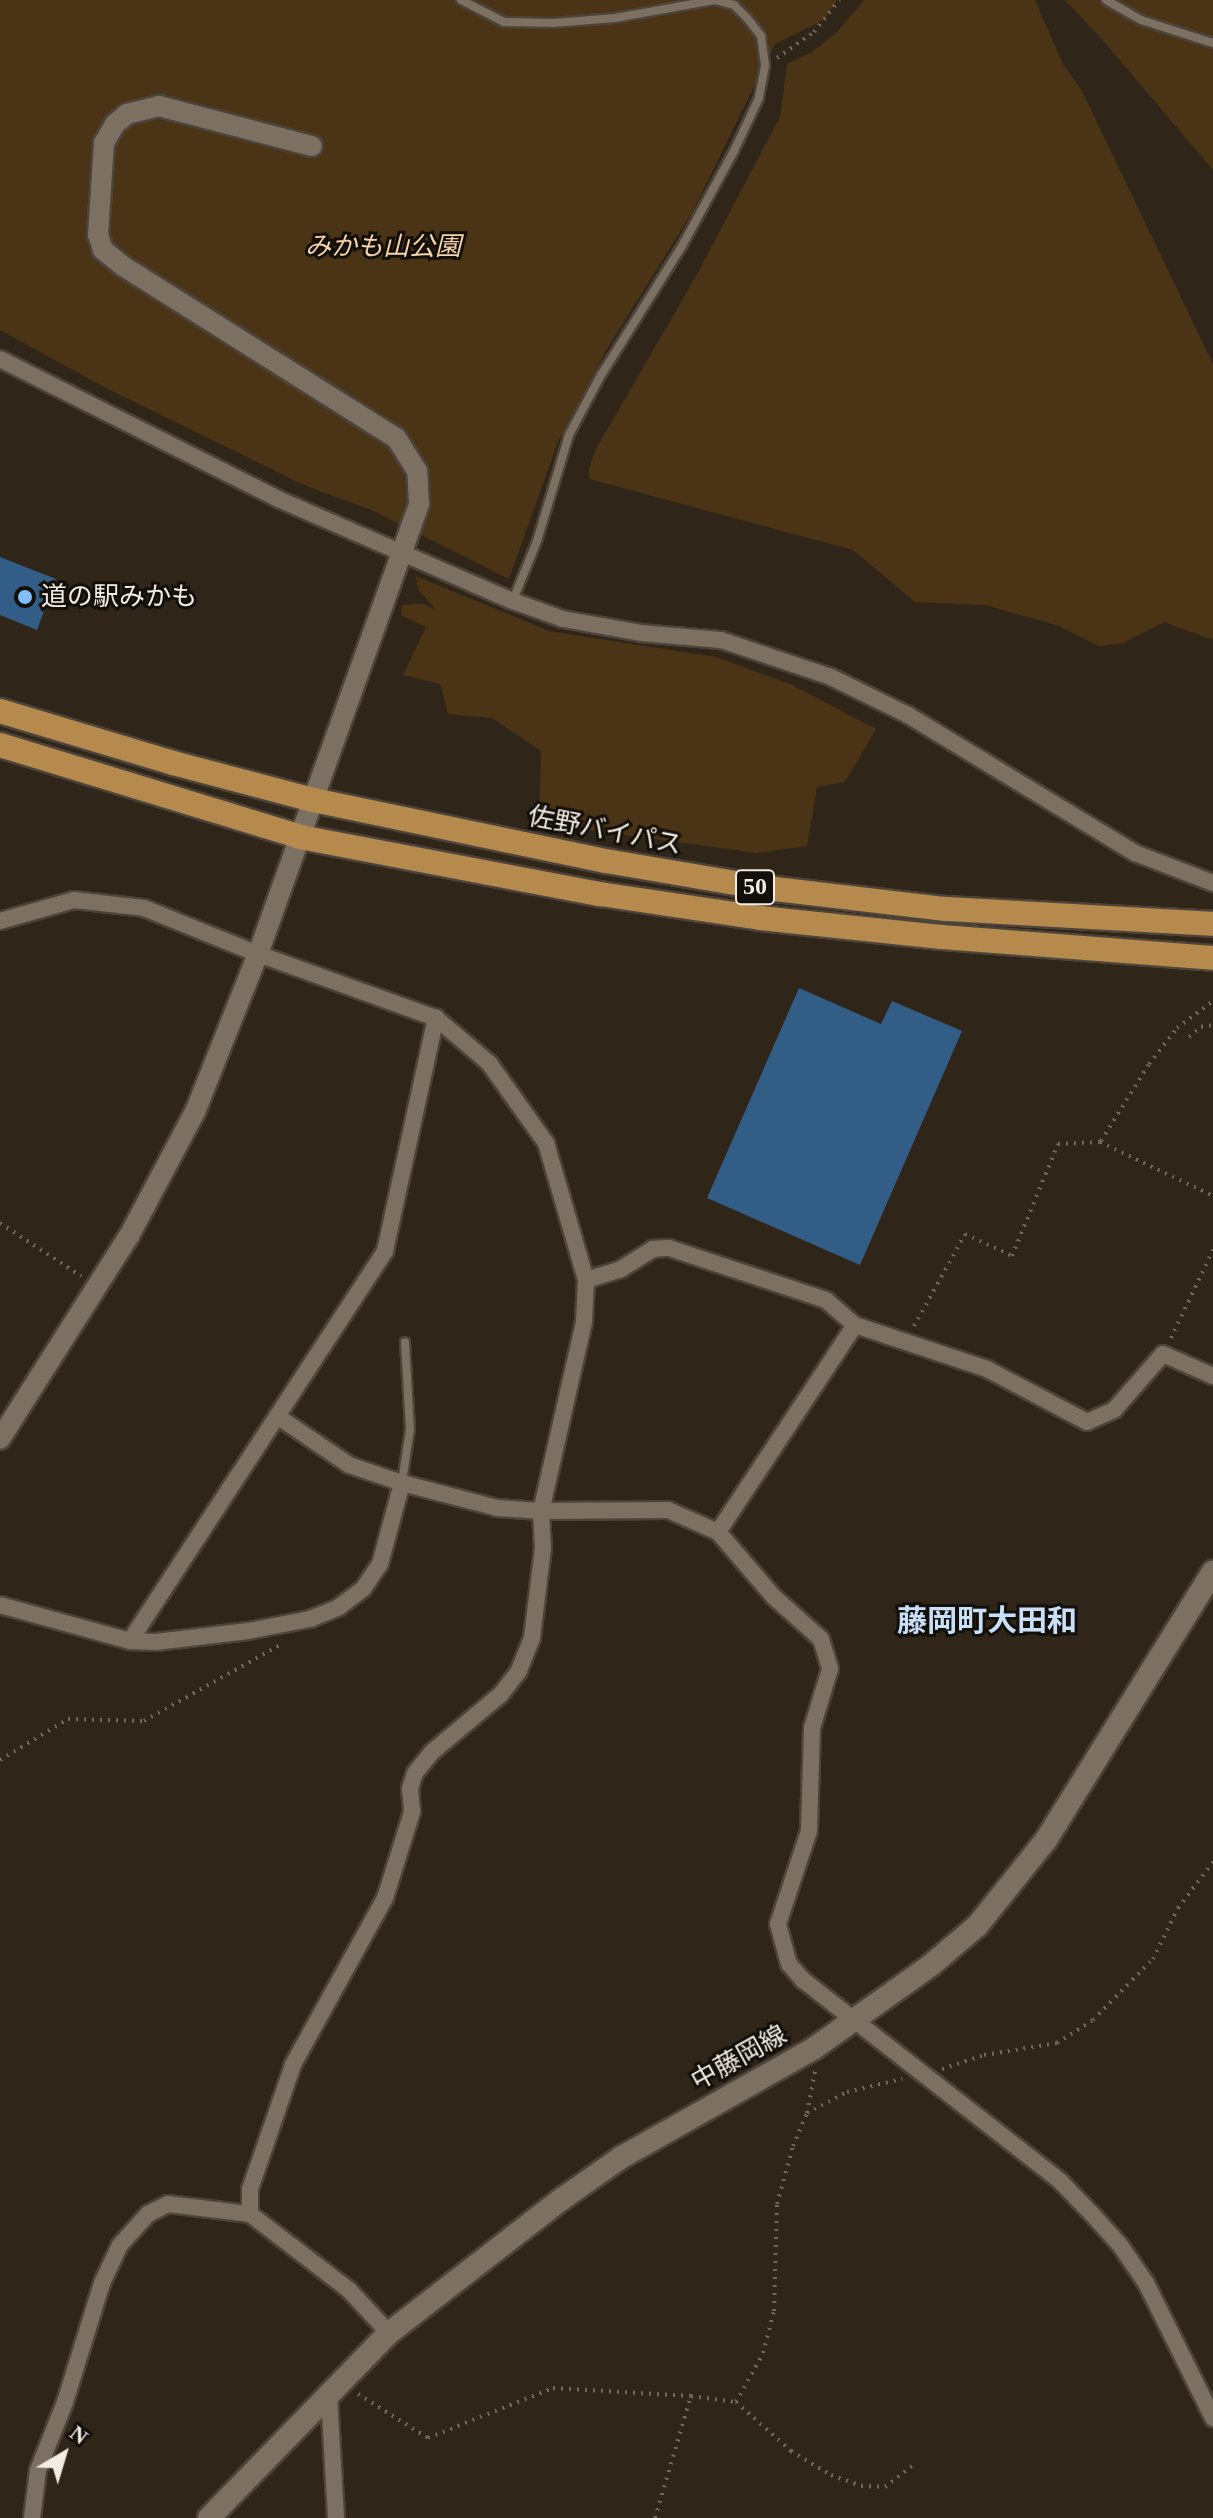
<!DOCTYPE html>
<html>
<head>
<meta charset="utf-8">
<style>
	body { margin:0 }
	#map { position:relative; width:1213px; height:2518px; overflow:hidden; background:#2f2519; font-family:"Times New Roman","Noto Sans JP",serif }
	div>[style] { position:absolute }
	.green>* { inset:0; background:#4b3416 }
	.building>* { inset:0; background:#325d87 }
	.path>* { height:4px; margin-top:-2px; transform-origin:0; background:repeating-linear-gradient(90deg,#71685d 0 2px,transparent 0 8px) }
	.roads { filter:drop-shadow(2px 0 #4c433a) drop-shadow(-2px 0 #4c433a) drop-shadow(0 2px #4c433a) drop-shadow(0 -2px #4c433a) }
	.service>* { height:8px; margin:-4px; padding:0 4px; transform-origin:4px; border-radius:4px; background:#7c7062 }
	.minor>* { height:16px; margin:-8px; padding:0 8px; transform-origin:8px; border-radius:8px; background:#7c7062 }
	.tertiary>* { height:20px; margin:-10px; padding:0 10px; transform-origin:10px; border-radius:10px; background:#7c7062 }
	.secondary>* { height:22px; margin:-11px; padding:0 11px; transform-origin:11px; border-radius:11px; background:#7c7062 }
	.trunk>* { height:24px; margin:-12px; padding:0 12px; transform-origin:12px; border-radius:12px; background:#b6894c }
	.dots>* { width:22px; height:22px; translate:-50% -50%; box-sizing:border-box; border:4px solid #130f0a; border-radius:50% }
	span { translate:-50% -50%; white-space:nowrap; text-align:center; line-height:1.15; -webkit-text-stroke:6px #130f0a; paint-order:stroke }
	.shield-label span { padding:2px 6px; background:#130f0a; border:2px solid; border-radius:6px; -webkit-text-stroke-width:0 }
	.shield-label { font-size:24px; color:#f2ece4; font-weight:700 }
	.park-label { font-size:26px; color:#f7d3a9; font-style:italic }
	.poi-label { font-size:26px; color:#f2ece4 }
	.left { translate:0 -50%; text-align:left }
	.street-label { font-size:26px; color:#f2ece4 }
	.quarter-label { font-size:30px; color:#c9dff7; font-weight:700 }
	.north { position:absolute; left:24px; top:2414px; width:80px; height:80px; -webkit-text-stroke:6px #130f0a; paint-order:stroke; rotate:38deg; font-size:22px; font-weight:700; line-height:32px; text-align:center; color:#f2ece4 }
	.north::after { content:''; display:block; margin:auto; width:28px; height:36px; background:#f2ece4; clip-path:polygon(50% 0,100% 100%,50% 72%,0 100%) }
</style>
</head>
<body>
<div id="map">
	<div class="green">
		<div style="clip-path:polygon(0 0,837px 0,824px 20px,775px 44px,692px 213px,607px 349px,558px 442px,509px 579px,376px 512px,304px 485px,104px 387px,0 330px)"></div>
		<div style="clip-path:polygon(864px 0,1035px 0,1063px 64px,1082px 91px,1213px 364px,1213px 640px,1164px 622px,1123px 643px,1099px 646px,1059px 626px,985px 605px,915px 602px,853px 550px,589px 479px,589px 468px,596px 449px,696px 276px,780px 117px,787px 64px,812px 52px,836px 33px)"></div>
		<div style="clip-path:polygon(1065px 0,1213px 0,1213px 170px,1100px 37px)"></div>
		<div style="clip-path:polygon(416px 576px,549px 631px,716px 657px,792px 685px,876px 729px,845px 782px,817px 787px,807px 846px,756px 853px,539px 823px,541px 751px,492px 718px,448px 714px,440px 684px,403px 675px,426px 627px,401px 615px,402px 605px,423px 604px,436px 610px,418px 589px)"></div>
	</div>
	<div class="building">
		<div style="clip-path:polygon(0 557px,56px 579px,37px 630px,0 615px)"></div>
		<div style="clip-path:polygon(799px 988px,881px 1024px,892px 1001px,962px 1031px,860px 1265px,707px 1198px)"></div>
	</div>
	<div class="path">
		<div style="left:777px;top:58px;width:45px;rotate:-35.1deg"></div>
		<div style="left:814px;top:32px;width:41px;rotate:-52deg"></div>
		<div style="left:1189px;top:1037px;width:16px;rotate:-40deg"></div>
		<div style="left:1201px;top:1027px;width:12px;rotate:-9deg"></div>
		<div style="left:1101px;top:1141px;width:91px;rotate:-58.1deg"></div>
		<div style="left:1149px;top:1064px;width:46px;rotate:-52.1deg"></div>
		<div style="left:1177px;top:1028px;width:45px;rotate:-36.9deg"></div>
		<div style="left:0;top:1223px;width:97px;rotate:33.2deg"></div>
		<div style="left:914px;top:1326px;width:105px;rotate:-61deg"></div>
		<div style="left:965px;top:1234px;width:52px;rotate:25.1deg"></div>
		<div style="left:1012px;top:1256px;width:121px;rotate:-67.7deg"></div>
		<div style="left:1058px;top:1144px;width:42px;rotate:-2.7deg"></div>
		<div style="left:1100px;top:1142px;width:125px;rotate:25.5deg"></div>
		<div style="left:1171px;top:1338px;width:98px;rotate:-64.5deg"></div>
		<div style="left:0;top:1760px;width:79px;rotate:-31.1deg"></div>
		<div style="left:68px;top:1719px;width:76px;rotate:1.5deg"></div>
		<div style="left:144px;top:1721px;width:158px;rotate:-29.2deg"></div>
		<div style="left:942px;top:2069px;width:44px;rotate:-18.4deg"></div>
		<div style="left:984px;top:2055px;width:74px;rotate:-9.3deg"></div>
		<div style="left:1057px;top:2043px;width:43px;rotate:-32.6deg"></div>
		<div style="left:1093px;top:2020px;width:86px;rotate:-45.5deg"></div>
		<div style="left:1153px;top:1959px;width:57px;rotate:-63.9deg"></div>
		<div style="left:1178px;top:1908px;width:58px;rotate:-52.7deg"></div>
		<div style="left:807px;top:2113px;width:45px;rotate:-27.7deg"></div>
		<div style="left:847px;top:2092px;width:57px;rotate:-13.3deg"></div>
		<div style="left:358px;top:2394px;width:83px;rotate:32.2deg"></div>
		<div style="left:428px;top:2438px;width:135px;rotate:-21.8deg"></div>
		<div style="left:553px;top:2388px;width:138px;rotate:3.3deg"></div>
		<div style="left:691px;top:2396px;width:45px;rotate:7.6deg"></div>
		<div style="left:736px;top:2402px;width:56px;rotate:-61.1deg"></div>
		<div style="left:763px;top:2353px;width:43px;rotate:-75.3deg"></div>
		<div style="left:774px;top:2311px;width:107px;rotate:-88.4deg"></div>
		<div style="left:777px;top:2204px;width:60px;rotate:-74.6deg"></div>
		<div style="left:793px;top:2146px;width:36px;rotate:-67deg"></div>
		<div style="left:807px;top:2113px;width:43px;rotate:-79.2deg"></div>
		<div style="left:736px;top:2402px;width:74px;rotate:41.7deg"></div>
		<div style="left:791px;top:2451px;width:47px;rotate:31deg"></div>
		<div style="left:831px;top:2475px;width:32px;rotate:20deg"></div>
		<div style="left:861px;top:2486px;width:24px;rotate:2deg"></div>
		<div style="left:885px;top:2487px;width:37px;rotate:-38deg"></div>
		<div style="left:655px;top:2518px;width:127px;rotate:-73.6deg"></div>
	</div>
	<div class="roads">
		<div class="service">
			<div style="left:461px;top:0;width:48px;rotate:27.1deg"></div>
			<div style="left:504px;top:22px;width:49px;rotate:1.2deg"></div>
			<div style="left:553px;top:23px;width:62px;rotate:-4.6deg"></div>
			<div style="left:615px;top:18px;width:102px;rotate:-10.2deg"></div>
			<div style="left:715px;top:0;width:20px;rotate:15deg"></div>
			<div style="left:734px;top:5px;width:18px;rotate:45deg"></div>
			<div style="left:747px;top:18px;width:23px;rotate:52deg"></div>
			<div style="left:761px;top:36px;width:30px;rotate:82deg"></div>
			<div style="left:765px;top:66px;width:33px;rotate:101deg"></div>
			<div style="left:759px;top:98px;width:59px;rotate:115.3deg"></div>
			<div style="left:734px;top:151px;width:108px;rotate:118.7deg"></div>
			<div style="left:682px;top:246px;width:152px;rotate:122.1deg"></div>
			<div style="left:601px;top:375px;width:68px;rotate:118.1deg"></div>
			<div style="left:569px;top:435px;width:111px;rotate:106.8deg"></div>
			<div style="left:537px;top:541px;width:64px;rotate:112.1deg"></div>
			<div style="left:1106px;top:0;width:40px;rotate:29.7deg"></div>
			<div style="left:1141px;top:20px;width:76px;rotate:17.7deg"></div>
			<div style="left:402px;top:1482px;width:54px;rotate:-81.4deg"></div>
			<div style="left:410px;top:1429px;width:87px;rotate:-93.3deg"></div>
		</div>
		<div class="minor">
			<div style="left:0;top:359px;width:311px;rotate:26.7deg"></div>
			<div style="left:278px;top:499px;width:256px;rotate:23.5deg"></div>
			<div style="left:513px;top:601px;width:53px;rotate:19.8deg"></div>
			<div style="left:563px;top:619px;width:79px;rotate:10.2deg"></div>
			<div style="left:641px;top:633px;width:80px;rotate:5deg"></div>
			<div style="left:721px;top:640px;width:116px;rotate:18.6deg"></div>
			<div style="left:831px;top:677px;width:86px;rotate:26.3deg"></div>
			<div style="left:908px;top:715px;width:266px;rotate:31.3deg"></div>
			<div style="left:1135px;top:853px;width:84px;rotate:21deg"></div>
			<div style="left:0;top:921px;width:77px;rotate:-15.8deg"></div>
			<div style="left:74px;top:900px;width:70px;rotate:6.5deg"></div>
			<div style="left:144px;top:908px;width:123px;rotate:22deg"></div>
			<div style="left:258px;top:954px;width:189px;rotate:19.8deg"></div>
			<div style="left:436px;top:1018px;width:70px;rotate:40.3deg"></div>
			<div style="left:489px;top:1063px;width:98px;rotate:54.5deg"></div>
			<div style="left:546px;top:1143px;width:143px;rotate:73.7deg"></div>
			<div style="left:586px;top:1280px;width:42px;rotate:92.7deg"></div>
			<div style="left:584px;top:1322px;width:194px;rotate:102.8deg"></div>
			<div style="left:541px;top:1511px;width:37px;rotate:87deg"></div>
			<div style="left:543px;top:1548px;width:91px;rotate:97deg"></div>
			<div style="left:532px;top:1638px;width:35px;rotate:112deg"></div>
			<div style="left:519px;top:1671px;width:31px;rotate:128deg"></div>
			<div style="left:500px;top:1695px;width:89px;rotate:140deg"></div>
			<div style="left:432px;top:1752px;width:27px;rotate:129deg"></div>
			<div style="left:415px;top:1773px;width:16px;rotate:108deg"></div>
			<div style="left:410px;top:1788px;width:24px;rotate:85deg"></div>
			<div style="left:412px;top:1812px;width:90px;rotate:107.4deg"></div>
			<div style="left:385px;top:1898px;width:191px;rotate:118.9deg"></div>
			<div style="left:293px;top:2065px;width:131px;rotate:109.1deg"></div>
			<div style="left:250px;top:2189px;width:25px;rotate:90deg"></div>
			<div style="left:586px;top:1280px;width:37px;rotate:-17deg"></div>
			<div style="left:621px;top:1269px;width:38px;rotate:-32deg"></div>
			<div style="left:653px;top:1249px;width:16px;rotate:-4deg"></div>
			<div style="left:669px;top:1248px;width:165px;rotate:18.3deg"></div>
			<div style="left:826px;top:1300px;width:38px;rotate:41deg"></div>
			<div style="left:855px;top:1325px;width:139px;rotate:18.4deg"></div>
			<div style="left:987px;top:1369px;width:113px;rotate:27.9deg"></div>
			<div style="left:1087px;top:1422px;width:30px;rotate:-24deg"></div>
			<div style="left:1114px;top:1410px;width:74px;rotate:-48.8deg"></div>
			<div style="left:1163px;top:1354px;width:55px;rotate:23.7deg"></div>
			<div style="left:277px;top:1416px;width:87px;rotate:34.2deg"></div>
			<div style="left:349px;top:1465px;width:56px;rotate:18.8deg"></div>
			<div style="left:718px;top:1532px;width:248px;rotate:-56.5deg"></div>
			<div style="left:0;top:1605px;width:135px;rotate:15.5deg"></div>
			<div style="left:130px;top:1641px;width:26px;rotate:2deg"></div>
			<div style="left:156px;top:1642px;width:93px;rotate:-6.8deg"></div>
			<div style="left:248px;top:1631px;width:63px;rotate:-11deg"></div>
			<div style="left:310px;top:1619px;width:31px;rotate:-22deg"></div>
			<div style="left:339px;top:1607px;width:30px;rotate:-37deg"></div>
			<div style="left:363px;top:1589px;width:30px;rotate:-56deg"></div>
			<div style="left:380px;top:1564px;width:84px;rotate:-74.8deg"></div>
			<div style="left:402px;top:1483px;width:98px;rotate:14.7deg"></div>
			<div style="left:497px;top:1508px;width:44px;rotate:3.9deg"></div>
			<div style="left:541px;top:1511px;width:127px;rotate:-0.5deg"></div>
			<div style="left:668px;top:1510px;width:55px;rotate:23.7deg"></div>
			<div style="left:718px;top:1532px;width:86px;rotate:49.3deg"></div>
			<div style="left:774px;top:1597px;width:63px;rotate:41.8deg"></div>
			<div style="left:821px;top:1639px;width:31px;rotate:73deg"></div>
			<div style="left:830px;top:1669px;width:62px;rotate:107deg"></div>
			<div style="left:812px;top:1728px;width:103px;rotate:91.7deg"></div>
			<div style="left:809px;top:1831px;width:98px;rotate:108.4deg"></div>
			<div style="left:778px;top:1924px;width:41px;rotate:74.6deg"></div>
			<div style="left:789px;top:1964px;width:21px;rotate:49deg"></div>
			<div style="left:803px;top:1980px;width:325px;rotate:38deg"></div>
			<div style="left:1059px;top:2180px;width:46px;rotate:45.9deg"></div>
			<div style="left:1091px;top:2213px;width:43px;rotate:47.8deg"></div>
			<div style="left:1120px;top:2245px;width:46px;rotate:55.6deg"></div>
			<div style="left:1146px;top:2283px;width:151px;rotate:63.6deg"></div>
			<div style="left:130px;top:1641px;width:466px;rotate:-56.8deg"></div>
			<div style="left:385px;top:1251px;width:239px;rotate:-77.7deg"></div>
			<div style="left:329px;top:2396px;width:122px;rotate:86.7deg"></div>
			<div style="left:32px;top:2518px;width:48px;rotate:-82.9deg"></div>
			<div style="left:38px;top:2470px;width:73px;rotate:-68.3deg"></div>
			<div style="left:65px;top:2402px;width:125px;rotate:-72.7deg"></div>
			<div style="left:102px;top:2283px;width:42px;rotate:-64.7deg"></div>
			<div style="left:120px;top:2245px;width:42px;rotate:-47.9deg"></div>
			<div style="left:148px;top:2214px;width:22px;rotate:-27deg"></div>
			<div style="left:168px;top:2204px;width:83px;rotate:7deg"></div>
			<div style="left:250px;top:2214px;width:125px;rotate:37.5deg"></div>
			<div style="left:349px;top:2290px;width:59px;rotate:47.1deg"></div>
		</div>
		<div class="tertiary">
			<div style="left:0;top:1439px;width:241px;rotate:-57.6deg"></div>
			<div style="left:129px;top:1236px;width:140px;rotate:-62deg"></div>
			<div style="left:195px;top:1112px;width:170px;rotate:-68.3deg"></div>
			<div style="left:258px;top:954px;width:478px;rotate:-70.3deg"></div>
			<div style="left:419px;top:504px;width:33px;rotate:-93deg"></div>
			<div style="left:417px;top:471px;width:39px;rotate:-122deg"></div>
			<div style="left:396px;top:438px;width:323px;rotate:-147.8deg"></div>
			<div style="left:123px;top:266px;width:26px;rotate:-141deg"></div>
			<div style="left:103px;top:250px;width:16px;rotate:-108deg"></div>
			<div style="left:98px;top:235px;width:92px;rotate:-86.3deg"></div>
			<div style="left:104px;top:143px;width:22px;rotate:-60deg"></div>
			<div style="left:115px;top:124px;width:16px;rotate:-40deg"></div>
			<div style="left:127px;top:114px;width:33px;rotate:-14deg"></div>
			<div style="left:159px;top:106px;width:158px;rotate:14.7deg"></div>
		</div>
		<div class="secondary">
			<div style="left:209px;top:2518px;width:258px;rotate:-45.8deg"></div>
			<div style="left:389px;top:2333px;width:219px;rotate:-37.8deg"></div>
			<div style="left:562px;top:2199px;width:73px;rotate:-35deg"></div>
			<div style="left:622px;top:2157px;width:219px;rotate:-29.5deg"></div>
			<div style="left:813px;top:2049px;width:145px;rotate:-35.4deg"></div>
			<div style="left:931px;top:1965px;width:60px;rotate:-40.3deg"></div>
			<div style="left:977px;top:1926px;width:110px;rotate:-51.3deg"></div>
			<div style="left:1046px;top:1840px;width:316px;rotate:-58.1deg"></div>
		</div>
		<div class="trunk">
			<div style="left:0;top:711px;width:181px;rotate:16.7deg"></div>
			<div style="left:173px;top:763px;width:145px;rotate:14.8deg"></div>
			<div style="left:313px;top:800px;width:299px;rotate:11.8deg"></div>
			<div style="left:606px;top:861px;width:154px;rotate:9.7deg"></div>
			<div style="left:758px;top:887px;width:189px;rotate:6.7deg"></div>
			<div style="left:946px;top:909px;width:267px;rotate:3.2deg"></div>
			<div style="left:0;top:745px;width:314px;rotate:17deg"></div>
			<div style="left:300px;top:837px;width:305px;rotate:10.8deg"></div>
			<div style="left:600px;top:894px;width:162px;rotate:8.5deg"></div>
			<div style="left:760px;top:918px;width:182px;rotate:6deg"></div>
			<div style="left:941px;top:937px;width:273px;rotate:4.4deg"></div>
		</div>
	</div>
	<div class="dots">
		<div style="left:25px;top:597px;background:#80bdfa"></div>
	</div>
	<div class="shield-label">
		<span style="left:755px;top:887px">50</span>
	</div>
	<div class="park-label">
		<span style="left:383px;top:247px">みかも山公園</span>
	</div>
	<div class="poi-label">
		<span class="left" style="left:41px;top:597px">道の駅みかも</span>
	</div>
	<div class="street-label">
		<span style="left:605px;top:831px;rotate:11deg">佐野バイパス</span>
		<span style="left:739px;top:2058px;rotate:-29deg">中藤岡線</span>
	</div>
	<div class="quarter-label">
		<span style="left:987px;top:1621px">藤岡町大田和</span>
	</div>
	<div class="north">N</div>
</div>
</body>
</html>
